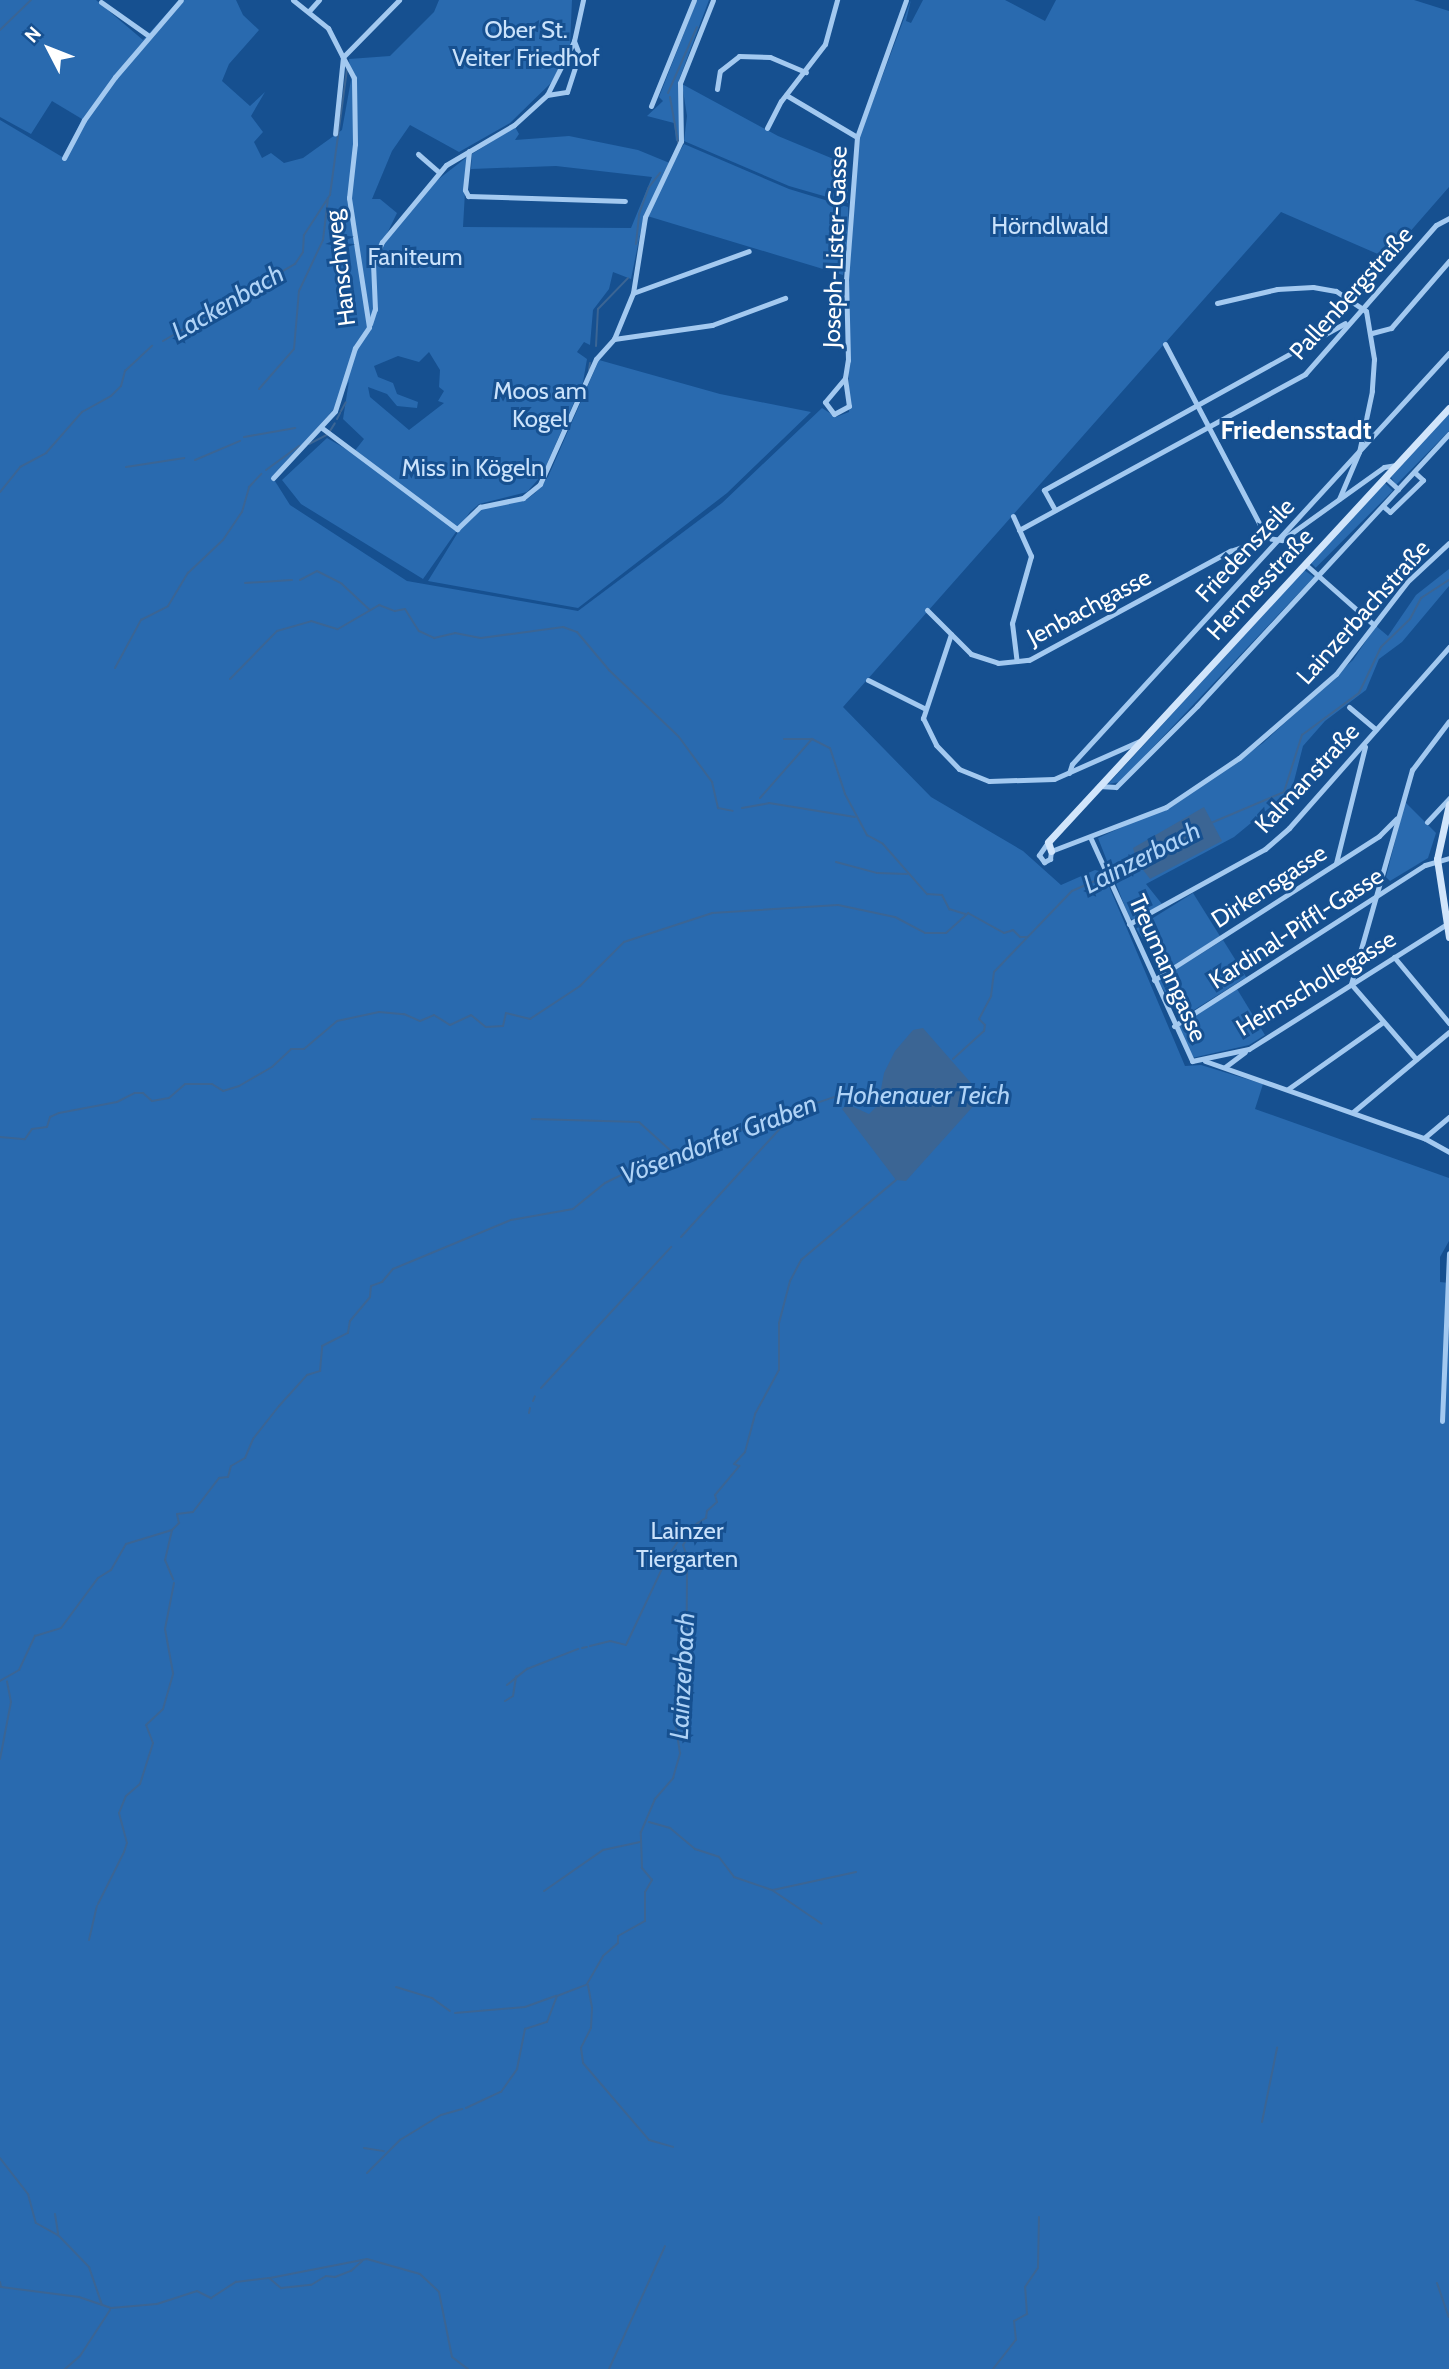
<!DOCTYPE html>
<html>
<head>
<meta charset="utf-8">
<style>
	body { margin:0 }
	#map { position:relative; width:1449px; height:2369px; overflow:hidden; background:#165090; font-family:Cabin,sans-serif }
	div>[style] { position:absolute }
	.green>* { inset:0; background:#296aaf; transform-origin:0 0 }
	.water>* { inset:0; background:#3b6594 }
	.stream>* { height:2px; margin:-1px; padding:0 1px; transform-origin:1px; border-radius:1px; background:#3b6594 }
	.street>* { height:5px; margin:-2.5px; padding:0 2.5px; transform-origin:2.5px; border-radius:2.5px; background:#a3c9f0 }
	.secondary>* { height:7px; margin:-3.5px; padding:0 3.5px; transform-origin:3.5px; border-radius:3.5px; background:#d1e5fb }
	span { translate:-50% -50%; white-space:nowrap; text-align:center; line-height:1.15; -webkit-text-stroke:6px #165090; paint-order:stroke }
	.park-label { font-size:24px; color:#cae2fb }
	.street-label { font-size:24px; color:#fff }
	.water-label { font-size:26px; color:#afd3f7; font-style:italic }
	.neighbourhood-label { font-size:26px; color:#fff; font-weight:700 }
	.north { position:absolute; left:14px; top:14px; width:70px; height:70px; -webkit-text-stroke:5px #165090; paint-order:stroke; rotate:312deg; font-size:19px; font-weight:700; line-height:28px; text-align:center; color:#fff }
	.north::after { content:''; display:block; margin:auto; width:24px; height:32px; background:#fff; clip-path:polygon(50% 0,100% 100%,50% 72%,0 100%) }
</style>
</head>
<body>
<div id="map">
	<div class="green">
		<div style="clip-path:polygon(evenodd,0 0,96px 0,143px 40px,179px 0,236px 0,243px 15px,259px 30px,229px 64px,222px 81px,250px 106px,265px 92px,251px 116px,263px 132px,254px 142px,262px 158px,271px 153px,284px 163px,303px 158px,342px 130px,351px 80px,349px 59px,390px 56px,434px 12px,439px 0,572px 0,570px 45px,552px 82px,510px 123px,459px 152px,410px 125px,392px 151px,372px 199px,380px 199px,397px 213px,382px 244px,431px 185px,467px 157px,463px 227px,631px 228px,652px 177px,556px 166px,471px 169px,472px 154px,515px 127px,519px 134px,515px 140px,569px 136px,638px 150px,672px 164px,684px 144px,789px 189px,848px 207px,849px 241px,843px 275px,644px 215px,631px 279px,613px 272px,609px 289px,593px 310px,590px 345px,584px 342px,577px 352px,587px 359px,583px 382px,542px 475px,527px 492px,479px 504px,470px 512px,423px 579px,301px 504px,282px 480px,327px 438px,353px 453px,364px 439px,343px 419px,349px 381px,335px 408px,273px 478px,290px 505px,407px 581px,578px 611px,722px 503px,822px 408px,836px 417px,849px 412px,848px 290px,858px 141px,911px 0,906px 21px,911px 23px,923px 0,1005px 0,1045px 21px,1056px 0,1414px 0,1449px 11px,1449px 187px,1387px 258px,1281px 212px,843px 707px,931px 797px,1023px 851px,1061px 885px,1095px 870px,1103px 872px,1185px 1066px,1201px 1065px,1263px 1084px,1255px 1109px,1449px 1178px,1449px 1241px,1440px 1257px,1440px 1282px,1449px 1283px,1449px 2369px,0 2369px,0 120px,64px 158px,82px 119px,52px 101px,31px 134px,0 117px,0 0,429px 352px,440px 370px,439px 387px,444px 391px,438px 401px,444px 403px,409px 430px,370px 397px,368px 387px,387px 394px,397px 406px,417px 408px,418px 402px,397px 394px,393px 383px,378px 377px,374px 366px,398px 356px,419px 362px,429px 352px)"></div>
		<div style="clip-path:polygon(697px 0,709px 0,679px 80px,680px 140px,676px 141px,674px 123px,647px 116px,663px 101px,659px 97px)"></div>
		<div style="clip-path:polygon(682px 84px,778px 136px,848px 165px,848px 203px,789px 186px,684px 141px,687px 116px)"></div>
		<div style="clip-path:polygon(599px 360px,720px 394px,811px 412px,727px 493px,578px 608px,428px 581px,460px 529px,482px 508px,526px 500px,535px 493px,548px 477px)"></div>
		<div style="clip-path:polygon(1449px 414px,1449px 431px,1396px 485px,1391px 477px)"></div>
		<div style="left:1385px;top:483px;width:11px;height:109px;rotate:45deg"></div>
		<div style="clip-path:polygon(1449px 569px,1449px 586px,1402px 642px,1379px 659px,1366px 690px,1325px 721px,1303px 746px,1293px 785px,1285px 795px,1234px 837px,1146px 884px,1162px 904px,1133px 920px,1129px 917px,1098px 838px,1180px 801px,1263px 743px,1353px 660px,1376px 626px,1388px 636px,1416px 595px)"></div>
		<div style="clip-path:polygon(1304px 570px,1314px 577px,1120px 782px,1108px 784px)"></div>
		<div style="clip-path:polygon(1405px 802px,1436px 833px,1428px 858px,1390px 881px,1386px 877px)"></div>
		<div style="left:1193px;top:893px;width:51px;height:67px;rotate:58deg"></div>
		<div style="left:1223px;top:940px;width:44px;height:77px;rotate:58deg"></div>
		<div style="clip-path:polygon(1237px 989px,1265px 1035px,1249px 1045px,1192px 1058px,1178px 1026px)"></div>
	</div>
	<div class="water">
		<div style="clip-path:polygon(1204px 807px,1222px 841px,1150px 879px,1137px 862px,1133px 848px)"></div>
		<div style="clip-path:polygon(923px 1028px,978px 1091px,977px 1102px,906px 1181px,896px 1180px,842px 1109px,847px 1104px,869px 1114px,878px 1105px,884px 1073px,895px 1051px,913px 1030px)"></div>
	</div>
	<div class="stream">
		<div style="left:0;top:30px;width:43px;rotate:-44.1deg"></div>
		<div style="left:668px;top:93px;width:72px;rotate:-66.3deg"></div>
		<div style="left:670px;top:97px;width:46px;rotate:79.9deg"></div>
		<div style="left:636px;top:244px;width:30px;rotate:-84deg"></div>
		<div style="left:639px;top:214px;width:29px;rotate:-70deg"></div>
		<div style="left:649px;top:187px;width:18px;rotate:-52deg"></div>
		<div style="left:163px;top:341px;width:153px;rotate:-30.3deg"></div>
		<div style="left:295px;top:264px;width:14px;rotate:-56deg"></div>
		<div style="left:303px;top:252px;width:17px;rotate:-87deg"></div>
		<div style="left:304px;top:235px;width:48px;rotate:-57deg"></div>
		<div style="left:330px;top:195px;width:126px;rotate:-82.3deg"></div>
		<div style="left:596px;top:346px;width:37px;rotate:-87deg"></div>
		<div style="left:598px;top:309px;width:43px;rotate:-45.9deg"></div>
		<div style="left:589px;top:370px;width:7px;rotate:-82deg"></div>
		<div style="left:259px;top:389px;width:53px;rotate:-48.8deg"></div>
		<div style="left:294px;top:349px;width:58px;rotate:-85.1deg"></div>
		<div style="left:299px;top:291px;width:56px;rotate:-64.8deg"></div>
		<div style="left:323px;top:240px;width:42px;rotate:-83.2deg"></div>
		<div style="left:341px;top:411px;width:10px;rotate:-61deg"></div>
		<div style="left:337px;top:419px;width:7px;rotate:-63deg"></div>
		<div style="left:330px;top:431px;width:9px;rotate:-58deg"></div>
		<div style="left:244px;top:437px;width:52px;rotate:-10deg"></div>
		<div style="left:309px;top:444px;width:20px;rotate:-27deg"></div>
		<div style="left:195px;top:460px;width:49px;rotate:-22.9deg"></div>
		<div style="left:126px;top:467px;width:59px;rotate:-8.8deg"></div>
		<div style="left:266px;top:470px;width:41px;rotate:-36deg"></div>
		<div style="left:0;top:492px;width:32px;rotate:-51deg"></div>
		<div style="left:20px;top:467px;width:30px;rotate:-28deg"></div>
		<div style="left:46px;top:453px;width:55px;rotate:-48.7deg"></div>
		<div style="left:82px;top:412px;width:33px;rotate:-29deg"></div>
		<div style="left:111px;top:396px;width:14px;rotate:-45deg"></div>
		<div style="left:121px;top:386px;width:16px;rotate:-75deg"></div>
		<div style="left:125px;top:371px;width:37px;rotate:-43deg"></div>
		<div style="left:300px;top:580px;width:19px;rotate:-28deg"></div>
		<div style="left:317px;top:571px;width:28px;rotate:27deg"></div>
		<div style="left:342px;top:584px;width:38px;rotate:43deg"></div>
		<div style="left:245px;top:583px;width:47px;rotate:-3.7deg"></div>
		<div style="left:115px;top:668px;width:55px;rotate:-61.6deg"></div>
		<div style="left:141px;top:620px;width:30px;rotate:-27deg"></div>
		<div style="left:168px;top:606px;width:39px;rotate:-59deg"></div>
		<div style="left:188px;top:573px;width:48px;rotate:-43.3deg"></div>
		<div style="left:223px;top:540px;width:34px;rotate:-56deg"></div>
		<div style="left:242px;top:512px;width:26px;rotate:-74deg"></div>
		<div style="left:249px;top:487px;width:18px;rotate:-47deg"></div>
		<div style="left:230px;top:679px;width:67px;rotate:-45.6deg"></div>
		<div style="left:277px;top:631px;width:35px;rotate:-16deg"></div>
		<div style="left:311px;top:621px;width:28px;rotate:17deg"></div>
		<div style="left:338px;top:629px;width:48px;rotate:-30.3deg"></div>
		<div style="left:379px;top:605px;width:17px;rotate:21deg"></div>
		<div style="left:395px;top:611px;width:10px;rotate:-11deg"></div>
		<div style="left:405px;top:609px;width:26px;rotate:58deg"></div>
		<div style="left:419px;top:631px;width:17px;rotate:25deg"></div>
		<div style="left:434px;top:638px;width:22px;rotate:-13deg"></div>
		<div style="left:455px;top:633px;width:26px;rotate:11deg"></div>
		<div style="left:481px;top:638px;width:83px;rotate:-7.6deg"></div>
		<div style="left:563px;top:627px;width:15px;rotate:20deg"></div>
		<div style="left:577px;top:632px;width:50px;rotate:49.9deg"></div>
		<div style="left:609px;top:670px;width:97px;rotate:43.7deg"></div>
		<div style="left:679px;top:737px;width:56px;rotate:53.7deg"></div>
		<div style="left:712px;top:782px;width:27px;rotate:77deg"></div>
		<div style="left:718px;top:808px;width:15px;rotate:11deg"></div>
		<div style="left:784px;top:739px;width:28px"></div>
		<div style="left:812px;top:739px;width:20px;rotate:27deg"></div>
		<div style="left:830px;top:748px;width:48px;rotate:71.9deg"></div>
		<div style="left:845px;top:794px;width:47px;rotate:61.8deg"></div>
		<div style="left:867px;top:835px;width:18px;rotate:29deg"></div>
		<div style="left:883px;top:844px;width:67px;rotate:48.7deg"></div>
		<div style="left:927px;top:894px;width:15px;rotate:4deg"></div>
		<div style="left:942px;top:895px;width:16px;rotate:63deg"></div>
		<div style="left:949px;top:909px;width:17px;rotate:17deg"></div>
		<div style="left:760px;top:798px;width:79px;rotate:-48.6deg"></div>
		<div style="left:742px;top:808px;width:27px;rotate:-10deg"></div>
		<div style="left:769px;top:803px;width:87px;rotate:9.2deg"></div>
		<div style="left:1211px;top:823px;width:79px;rotate:-23deg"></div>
		<div style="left:1284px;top:792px;width:60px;rotate:-72.5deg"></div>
		<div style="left:1302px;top:735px;width:71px;rotate:-36.4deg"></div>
		<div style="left:1359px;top:693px;width:51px;rotate:-64.4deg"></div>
		<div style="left:1381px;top:647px;width:40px;rotate:-44deg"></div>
		<div style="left:1410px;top:619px;width:24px;rotate:-62deg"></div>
		<div style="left:1421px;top:598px;width:33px;rotate:-33deg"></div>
		<div style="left:836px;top:862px;width:42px;rotate:15deg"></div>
		<div style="left:877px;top:873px;width:30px;rotate:2deg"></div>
		<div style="left:953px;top:1059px;width:42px;rotate:-42.1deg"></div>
		<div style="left:984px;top:1031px;width:6px;rotate:-81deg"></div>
		<div style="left:985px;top:1025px;width:8px;rotate:-135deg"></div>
		<div style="left:979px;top:1019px;width:26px;rotate:-62deg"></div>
		<div style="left:991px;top:996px;width:24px;rotate:-83deg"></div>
		<div style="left:994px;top:972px;width:112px;rotate:-46.1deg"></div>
		<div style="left:1072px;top:891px;width:72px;rotate:-23.7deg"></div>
		<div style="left:532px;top:1119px;width:107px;rotate:1.6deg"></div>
		<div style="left:639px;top:1122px;width:42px;rotate:42.1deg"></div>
		<div style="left:0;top:1137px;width:25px;rotate:5deg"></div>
		<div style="left:25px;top:1139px;width:12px;rotate:-55deg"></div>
		<div style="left:32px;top:1129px;width:15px;rotate:-8deg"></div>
		<div style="left:47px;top:1127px;width:10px;rotate:-73deg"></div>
		<div style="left:50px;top:1117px;width:10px;rotate:-24deg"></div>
		<div style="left:59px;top:1113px;width:59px;rotate:-10.7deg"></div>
		<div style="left:117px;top:1102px;width:20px;rotate:-27deg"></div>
		<div style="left:135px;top:1093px;width:8px"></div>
		<div style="left:143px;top:1093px;width:12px;rotate:42deg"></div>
		<div style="left:152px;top:1101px;width:17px;rotate:-10deg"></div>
		<div style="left:169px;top:1098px;width:21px;rotate:-41deg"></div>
		<div style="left:185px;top:1084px;width:27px"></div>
		<div style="left:212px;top:1084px;width:13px;rotate:32deg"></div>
		<div style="left:223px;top:1091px;width:17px;rotate:-17deg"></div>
		<div style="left:239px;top:1086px;width:38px;rotate:-30deg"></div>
		<div style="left:272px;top:1067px;width:26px;rotate:-43deg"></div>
		<div style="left:291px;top:1049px;width:13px"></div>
		<div style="left:304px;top:1049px;width:43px;rotate:-40.3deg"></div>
		<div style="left:337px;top:1021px;width:43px;rotate:-12.1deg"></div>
		<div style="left:379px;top:1012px;width:25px;rotate:5deg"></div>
		<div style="left:404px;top:1014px;width:17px;rotate:24deg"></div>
		<div style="left:420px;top:1021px;width:15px;rotate:-23deg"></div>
		<div style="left:434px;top:1015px;width:19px;rotate:32deg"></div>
		<div style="left:450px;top:1025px;width:23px;rotate:-25deg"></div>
		<div style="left:471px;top:1015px;width:19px;rotate:39deg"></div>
		<div style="left:486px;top:1027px;width:17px;rotate:-3deg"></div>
		<div style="left:503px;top:1026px;width:13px;rotate:-77deg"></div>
		<div style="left:506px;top:1013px;width:25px;rotate:14deg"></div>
		<div style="left:530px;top:1019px;width:60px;rotate:-33.4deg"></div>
		<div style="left:580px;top:986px;width:62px;rotate:-45deg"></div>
		<div style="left:624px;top:942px;width:93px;rotate:-18.2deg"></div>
		<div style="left:712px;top:913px;width:126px;rotate:-3.6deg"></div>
		<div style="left:838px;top:905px;width:58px;rotate:11.9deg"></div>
		<div style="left:895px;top:917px;width:34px;rotate:28deg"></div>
		<div style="left:925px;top:933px;width:21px"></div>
		<div style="left:946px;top:933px;width:30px;rotate:-42deg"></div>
		<div style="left:968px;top:913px;width:41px;rotate:29.1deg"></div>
		<div style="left:1004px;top:933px;width:9px;rotate:-18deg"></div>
		<div style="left:1013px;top:930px;width:10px;rotate:45deg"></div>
		<div style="left:1020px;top:937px;width:7px"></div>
		<div style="left:681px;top:1237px;width:171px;rotate:-47.6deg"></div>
		<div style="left:541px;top:1388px;width:192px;rotate:-47.3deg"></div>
		<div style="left:533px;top:1401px;width:5px;rotate:-68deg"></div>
		<div style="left:529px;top:1413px;width:5px;rotate:-79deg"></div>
		<div style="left:172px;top:1530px;width:31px;rotate:103deg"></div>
		<div style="left:165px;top:1560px;width:21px;rotate:67deg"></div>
		<div style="left:590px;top:1646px;width:21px;rotate:-14deg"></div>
		<div style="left:610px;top:1641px;width:16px;rotate:14deg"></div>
		<div style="left:626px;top:1645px;width:98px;rotate:-64.7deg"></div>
		<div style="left:668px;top:1556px;width:30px;rotate:-56deg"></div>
		<div style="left:685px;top:1531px;width:25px;rotate:-32deg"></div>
		<div style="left:706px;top:1518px;width:7px;rotate:-82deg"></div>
		<div style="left:707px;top:1511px;width:13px;rotate:-42deg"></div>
		<div style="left:717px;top:1502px;width:7px;rotate:-106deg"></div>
		<div style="left:715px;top:1495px;width:38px;rotate:-50deg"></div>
		<div style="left:739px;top:1466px;width:5px;rotate:-158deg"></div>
		<div style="left:734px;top:1464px;width:16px;rotate:-47deg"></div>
		<div style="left:745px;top:1452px;width:39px;rotate:-75deg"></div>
		<div style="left:755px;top:1414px;width:50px;rotate:-61.4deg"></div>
		<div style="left:779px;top:1370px;width:47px;rotate:-90deg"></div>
		<div style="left:779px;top:1323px;width:43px;rotate:-75.3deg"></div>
		<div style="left:790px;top:1281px;width:24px;rotate:-62deg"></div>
		<div style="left:801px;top:1260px;width:124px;rotate:-40.1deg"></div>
		<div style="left:582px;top:1648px;width:5px;rotate:-11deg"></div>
		<div style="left:0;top:1681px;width:22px;rotate:-30deg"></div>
		<div style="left:19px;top:1670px;width:38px;rotate:-65deg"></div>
		<div style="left:35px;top:1636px;width:27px;rotate:-17deg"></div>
		<div style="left:61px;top:1628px;width:62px;rotate:-53.5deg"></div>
		<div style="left:98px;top:1578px;width:15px;rotate:-32deg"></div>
		<div style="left:111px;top:1570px;width:30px;rotate:-60deg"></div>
		<div style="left:126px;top:1544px;width:48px;rotate:-16.9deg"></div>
		<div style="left:172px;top:1530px;width:10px;rotate:-45deg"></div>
		<div style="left:179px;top:1523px;width:9px;rotate:-103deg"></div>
		<div style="left:177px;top:1514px;width:16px;rotate:-7deg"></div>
		<div style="left:193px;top:1512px;width:43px;rotate:-52.6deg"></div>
		<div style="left:219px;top:1478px;width:9px;rotate:-6deg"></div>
		<div style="left:228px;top:1477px;width:11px;rotate:-75deg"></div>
		<div style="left:231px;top:1466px;width:16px;rotate:-30deg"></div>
		<div style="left:245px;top:1458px;width:21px;rotate:-67deg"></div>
		<div style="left:253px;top:1439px;width:42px;rotate:-51.8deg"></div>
		<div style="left:279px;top:1406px;width:42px;rotate:-47.9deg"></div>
		<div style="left:307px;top:1375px;width:14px;rotate:-17deg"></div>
		<div style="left:320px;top:1371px;width:25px;rotate:-85deg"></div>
		<div style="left:322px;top:1346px;width:29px;rotate:-27deg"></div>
		<div style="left:348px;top:1333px;width:12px;rotate:-81deg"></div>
		<div style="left:350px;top:1321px;width:31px;rotate:-50deg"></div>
		<div style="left:370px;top:1297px;width:11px;rotate:-85deg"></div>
		<div style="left:371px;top:1286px;width:12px;rotate:-20deg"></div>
		<div style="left:382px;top:1282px;width:17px;rotate:-50deg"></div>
		<div style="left:393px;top:1269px;width:128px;rotate:-22.6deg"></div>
		<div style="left:511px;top:1220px;width:63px;rotate:-10.1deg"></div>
		<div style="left:573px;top:1209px;width:41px;rotate:-39.1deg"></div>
		<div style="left:605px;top:1183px;width:32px;rotate:-26deg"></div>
		<div style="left:634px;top:1169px;width:26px;rotate:-18deg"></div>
		<div style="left:659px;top:1161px;width:7px;rotate:34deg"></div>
		<div style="left:665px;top:1165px;width:15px;rotate:-48deg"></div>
		<div style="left:675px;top:1154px;width:53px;rotate:-16.4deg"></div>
		<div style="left:726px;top:1139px;width:23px;rotate:-31deg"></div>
		<div style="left:746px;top:1127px;width:106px;rotate:-18.8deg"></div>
		<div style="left:846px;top:1093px;width:33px;rotate:-2deg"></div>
		<div style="left:507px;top:1685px;width:26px;rotate:-39deg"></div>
		<div style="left:527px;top:1669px;width:55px;rotate:-21.4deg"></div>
		<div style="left:505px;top:1701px;width:9px;rotate:-32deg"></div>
		<div style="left:513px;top:1696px;width:20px;rotate:-81deg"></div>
		<div style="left:0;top:1759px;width:58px;rotate:-79.1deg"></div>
		<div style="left:11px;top:1702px;width:21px;rotate:-101deg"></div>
		<div style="left:649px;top:1822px;width:22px;rotate:16deg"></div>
		<div style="left:670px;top:1828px;width:33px;rotate:40deg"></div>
		<div style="left:695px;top:1849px;width:25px;rotate:18deg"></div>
		<div style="left:719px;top:1857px;width:25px;rotate:53deg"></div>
		<div style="left:734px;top:1877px;width:40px;rotate:18.9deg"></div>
		<div style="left:772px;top:1890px;width:60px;rotate:34.2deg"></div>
		<div style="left:773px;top:1890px;width:85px;rotate:-12.2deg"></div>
		<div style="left:544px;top:1891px;width:72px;rotate:-34.8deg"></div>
		<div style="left:603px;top:1850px;width:38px;rotate:-12deg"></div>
		<div style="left:98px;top:1904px;width:58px;rotate:-63.4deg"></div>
		<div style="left:124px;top:1852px;width:9px;rotate:-72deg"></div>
		<div style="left:127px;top:1843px;width:31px;rotate:-105deg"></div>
		<div style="left:119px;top:1813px;width:18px;rotate:-68deg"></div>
		<div style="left:126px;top:1796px;width:18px;rotate:-41deg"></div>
		<div style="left:140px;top:1784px;width:43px;rotate:-72.4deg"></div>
		<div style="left:153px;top:1743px;width:19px;rotate:-111deg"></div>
		<div style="left:146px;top:1725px;width:23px;rotate:-43deg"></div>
		<div style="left:163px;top:1709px;width:37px;rotate:-74deg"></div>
		<div style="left:173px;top:1673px;width:45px;rotate:-100.3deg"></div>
		<div style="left:165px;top:1629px;width:47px;rotate:-78.9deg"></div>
		<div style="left:89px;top:1940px;width:35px;rotate:-77deg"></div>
		<div style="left:587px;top:1984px;width:32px;rotate:-60deg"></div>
		<div style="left:603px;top:1956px;width:20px;rotate:-41deg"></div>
		<div style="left:618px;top:1943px;width:7px;rotate:-90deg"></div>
		<div style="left:618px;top:1936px;width:31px;rotate:-29deg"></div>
		<div style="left:645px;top:1921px;width:29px;rotate:-90deg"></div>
		<div style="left:645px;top:1892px;width:14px;rotate:-60deg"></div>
		<div style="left:652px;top:1880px;width:16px;rotate:-130deg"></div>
		<div style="left:642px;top:1868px;width:36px;rotate:-92deg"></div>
		<div style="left:641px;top:1832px;width:36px;rotate:-67deg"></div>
		<div style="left:655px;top:1799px;width:28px;rotate:-49deg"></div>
		<div style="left:673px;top:1778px;width:26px;rotate:-74deg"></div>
		<div style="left:680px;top:1753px;width:33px;rotate:-99deg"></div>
		<div style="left:675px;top:1720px;width:17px;rotate:-54deg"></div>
		<div style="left:685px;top:1706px;width:13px;rotate:-86deg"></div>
		<div style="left:686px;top:1693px;width:126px;rotate:-89.5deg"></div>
		<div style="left:687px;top:1567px;width:9px;rotate:-174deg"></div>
		<div style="left:678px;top:1566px;width:14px;rotate:-56deg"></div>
		<div style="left:686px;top:1554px;width:9px;rotate:-108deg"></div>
		<div style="left:683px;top:1545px;width:27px;rotate:-56deg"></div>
		<div style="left:588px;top:1985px;width:23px;rotate:80deg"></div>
		<div style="left:592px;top:2008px;width:20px;rotate:93deg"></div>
		<div style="left:591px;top:2028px;width:22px;rotate:117deg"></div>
		<div style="left:581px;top:2048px;width:15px;rotate:82deg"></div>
		<div style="left:583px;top:2063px;width:101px;rotate:49.4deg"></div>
		<div style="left:649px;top:2140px;width:25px;rotate:16deg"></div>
		<div style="left:396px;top:1987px;width:38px;rotate:17deg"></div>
		<div style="left:432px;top:1998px;width:22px;rotate:36deg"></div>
		<div style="left:455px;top:2013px;width:70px;rotate:-4.9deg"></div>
		<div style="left:525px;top:2007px;width:33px;rotate:-20deg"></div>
		<div style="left:466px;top:2108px;width:38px;rotate:-25deg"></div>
		<div style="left:501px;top:2092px;width:28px;rotate:-55deg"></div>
		<div style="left:517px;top:2069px;width:41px;rotate:-78.7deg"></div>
		<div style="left:525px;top:2029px;width:23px;rotate:-18deg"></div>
		<div style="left:547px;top:2022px;width:28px;rotate:-69deg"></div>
		<div style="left:557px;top:1996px;width:31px;rotate:-21deg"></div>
		<div style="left:1262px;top:2122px;width:76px;rotate:-78.5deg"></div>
		<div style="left:364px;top:2148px;width:20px;rotate:9deg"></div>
		<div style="left:0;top:2158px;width:46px;rotate:52.1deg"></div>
		<div style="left:28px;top:2194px;width:30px;rotate:75deg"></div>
		<div style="left:36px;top:2223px;width:25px;rotate:29deg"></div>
		<div style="left:58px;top:2235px;width:45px;rotate:45.9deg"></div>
		<div style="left:89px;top:2267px;width:40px;rotate:71.1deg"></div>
		<div style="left:367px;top:2173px;width:47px;rotate:-45deg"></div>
		<div style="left:400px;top:2140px;width:48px;rotate:-31.4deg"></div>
		<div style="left:441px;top:2115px;width:22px;rotate:-16deg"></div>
		<div style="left:55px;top:2214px;width:20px;rotate:81deg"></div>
		<div style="left:270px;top:2278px;width:99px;rotate:-11.1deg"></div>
		<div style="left:367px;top:2259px;width:55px;rotate:15.8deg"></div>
		<div style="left:420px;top:2274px;width:26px;rotate:43deg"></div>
		<div style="left:439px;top:2292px;width:66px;rotate:78.7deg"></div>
		<div style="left:452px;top:2357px;width:20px;rotate:37deg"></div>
		<div style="left:0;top:2282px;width:5px;rotate:79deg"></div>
		<div style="left:1px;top:2287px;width:79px;rotate:7.3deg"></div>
		<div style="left:79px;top:2297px;width:34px;rotate:19deg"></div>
		<div style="left:111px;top:2308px;width:46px;rotate:-5deg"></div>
		<div style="left:157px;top:2304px;width:42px;rotate:-18deg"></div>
		<div style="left:197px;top:2291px;width:16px;rotate:27deg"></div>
		<div style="left:211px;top:2298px;width:30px;rotate:-33deg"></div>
		<div style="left:236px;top:2282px;width:33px;rotate:-7deg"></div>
		<div style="left:269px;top:2278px;width:16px;rotate:40deg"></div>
		<div style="left:281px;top:2288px;width:30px;rotate:-6deg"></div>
		<div style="left:311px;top:2285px;width:17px;rotate:-31deg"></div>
		<div style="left:326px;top:2276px;width:9px;rotate:6deg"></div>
		<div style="left:335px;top:2277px;width:17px;rotate:-21deg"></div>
		<div style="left:351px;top:2271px;width:15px;rotate:-42deg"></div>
		<div style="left:1437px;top:2283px;width:36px;rotate:71deg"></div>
		<div style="left:65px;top:2369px;width:20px;rotate:-41deg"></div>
		<div style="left:80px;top:2356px;width:55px;rotate:-56.9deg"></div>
		<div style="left:609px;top:2369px;width:135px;rotate:-65.5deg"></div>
		<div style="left:993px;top:2369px;width:37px;rotate:-52deg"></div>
		<div style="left:1016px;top:2340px;width:19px;rotate:-96deg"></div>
		<div style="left:1014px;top:2321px;width:15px;rotate:-28deg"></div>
		<div style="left:1027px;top:2314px;width:27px;rotate:-94deg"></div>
		<div style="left:1025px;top:2287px;width:23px;rotate:-56deg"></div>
		<div style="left:1038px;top:2268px;width:51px;rotate:-88.9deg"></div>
	</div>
	<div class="street">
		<div style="left:293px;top:0;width:45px;rotate:38.7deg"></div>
		<div style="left:328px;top:28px;width:33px;rotate:63deg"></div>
		<div style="left:343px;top:57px;width:77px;rotate:95.9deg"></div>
		<div style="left:101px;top:2px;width:59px;rotate:35.3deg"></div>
		<div style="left:309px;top:11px;width:15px;rotate:-48deg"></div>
		<div style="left:343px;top:57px;width:80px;rotate:-45.5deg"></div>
		<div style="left:717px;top:89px;width:18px;rotate:-81deg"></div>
		<div style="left:720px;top:71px;width:24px;rotate:-38deg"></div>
		<div style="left:739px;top:56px;width:31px;rotate:2deg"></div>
		<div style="left:770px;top:57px;width:39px;rotate:23deg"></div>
		<div style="left:547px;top:95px;width:20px;rotate:-9deg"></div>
		<div style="left:567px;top:92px;width:40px;rotate:-72deg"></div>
		<div style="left:579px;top:54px;width:14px;rotate:-111deg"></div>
		<div style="left:786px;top:95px;width:82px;rotate:30.6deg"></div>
		<div style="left:651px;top:106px;width:114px;rotate:-67.9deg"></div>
		<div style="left:767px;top:128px;width:30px;rotate:-63deg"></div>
		<div style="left:781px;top:101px;width:72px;rotate:-52.3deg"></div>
		<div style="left:825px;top:44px;width:46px;rotate:-74.7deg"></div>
		<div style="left:469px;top:151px;width:39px;rotate:96deg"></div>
		<div style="left:465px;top:190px;width:7px;rotate:63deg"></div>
		<div style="left:468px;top:196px;width:157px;rotate:1.8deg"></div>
		<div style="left:418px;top:154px;width:28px;rotate:41deg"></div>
		<div style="left:64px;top:158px;width:43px;rotate:-62.2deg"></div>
		<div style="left:84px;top:120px;width:53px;rotate:-54.2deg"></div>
		<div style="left:115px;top:77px;width:101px;rotate:-49.4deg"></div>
		<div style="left:633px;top:293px;width:123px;rotate:-19.9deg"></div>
		<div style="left:1217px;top:303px;width:62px;rotate:-13.1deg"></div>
		<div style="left:1277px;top:289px;width:36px;rotate:-3deg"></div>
		<div style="left:1313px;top:287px;width:23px;rotate:10deg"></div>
		<div style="left:1336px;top:291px;width:36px;rotate:34deg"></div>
		<div style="left:1366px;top:311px;width:49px;rotate:80.5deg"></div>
		<div style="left:1374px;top:359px;width:32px;rotate:94deg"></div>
		<div style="left:1372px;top:391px;width:62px;rotate:102deg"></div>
		<div style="left:1359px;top:452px;width:51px;rotate:113.1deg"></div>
		<div style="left:370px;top:324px;width:16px;rotate:-72deg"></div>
		<div style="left:375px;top:309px;width:46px;rotate:-92.5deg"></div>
		<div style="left:373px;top:263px;width:23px;rotate:-67deg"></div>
		<div style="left:382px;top:242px;width:100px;rotate:-50.3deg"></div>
		<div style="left:446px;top:165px;width:79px;rotate:-30.5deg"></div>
		<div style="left:514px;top:125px;width:45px;rotate:-42.3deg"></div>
		<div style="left:547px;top:95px;width:60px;rotate:-63.4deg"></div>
		<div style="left:574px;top:41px;width:42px;rotate:-77.6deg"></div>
		<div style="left:1372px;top:333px;width:20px;rotate:-15deg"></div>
		<div style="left:1391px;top:328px;width:89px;rotate:-49.1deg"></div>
		<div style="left:614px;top:339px;width:99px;rotate:-8.1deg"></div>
		<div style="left:712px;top:325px;width:78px;rotate:-20.3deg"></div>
		<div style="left:1165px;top:344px;width:219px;rotate:62.3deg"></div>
		<div style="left:845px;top:378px;width:28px;rotate:82deg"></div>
		<div style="left:849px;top:406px;width:17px;rotate:152deg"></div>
		<div style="left:834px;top:414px;width:15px;rotate:-127deg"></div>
		<div style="left:825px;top:402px;width:31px;rotate:-50deg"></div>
		<div style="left:845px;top:378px;width:18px;rotate:-81deg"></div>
		<div style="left:848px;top:360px;width:80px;rotate:-91.4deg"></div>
		<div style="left:846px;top:280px;width:143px;rotate:-85.6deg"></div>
		<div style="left:857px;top:137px;width:145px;rotate:-70.3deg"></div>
		<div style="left:322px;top:428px;width:169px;rotate:36.8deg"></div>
		<div style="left:457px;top:529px;width:32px;rotate:-44deg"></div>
		<div style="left:480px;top:507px;width:44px;rotate:-11.8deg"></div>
		<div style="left:523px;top:498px;width:22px;rotate:-39deg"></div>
		<div style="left:540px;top:484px;width:137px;rotate:-65.9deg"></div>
		<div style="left:596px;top:359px;width:27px;rotate:-48deg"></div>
		<div style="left:614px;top:339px;width:50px;rotate:-67.6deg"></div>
		<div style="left:633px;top:293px;width:77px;rotate:-81deg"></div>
		<div style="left:645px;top:217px;width:84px;rotate:-64.7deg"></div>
		<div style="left:681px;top:141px;width:58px;rotate:-91deg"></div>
		<div style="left:680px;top:83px;width:89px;rotate:-68.3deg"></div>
		<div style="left:1385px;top:477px;width:18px;rotate:43deg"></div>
		<div style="left:273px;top:478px;width:91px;rotate:-47.2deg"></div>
		<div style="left:335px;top:411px;width:66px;rotate:-72.4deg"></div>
		<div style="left:355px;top:348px;width:25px;rotate:-56deg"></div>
		<div style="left:369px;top:327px;width:131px;rotate:-98.8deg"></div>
		<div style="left:349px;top:198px;width:54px;rotate:-83.7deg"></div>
		<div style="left:355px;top:144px;width:66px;rotate:-90.9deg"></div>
		<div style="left:354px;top:78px;width:24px;rotate:-118deg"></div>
		<div style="left:1383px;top:506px;width:9px;rotate:41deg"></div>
		<div style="left:1390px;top:512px;width:46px;rotate:-44.1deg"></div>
		<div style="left:1423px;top:480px;width:12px;rotate:-138deg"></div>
		<div style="left:1055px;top:510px;width:23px;rotate:-119deg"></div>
		<div style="left:1044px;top:490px;width:344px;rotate:-29deg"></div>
		<div style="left:1013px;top:516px;width:44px;rotate:65.8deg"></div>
		<div style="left:1031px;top:556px;width:70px;rotate:105.8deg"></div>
		<div style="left:1012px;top:623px;width:38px;rotate:83deg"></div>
		<div style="left:1019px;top:530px;width:326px;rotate:-28.6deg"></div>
		<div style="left:1305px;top:374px;width:198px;rotate:-48.7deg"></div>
		<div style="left:1436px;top:225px;width:15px;rotate:-28deg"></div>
		<div style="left:1305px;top:564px;width:92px;rotate:41.5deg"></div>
		<div style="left:927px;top:610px;width:62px;rotate:45deg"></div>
		<div style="left:971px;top:654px;width:28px;rotate:18deg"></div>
		<div style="left:998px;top:663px;width:31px;rotate:-6deg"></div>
		<div style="left:1029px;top:660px;width:229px;rotate:-28.5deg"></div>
		<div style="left:1230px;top:551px;width:39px;rotate:-19deg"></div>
		<div style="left:1267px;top:538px;width:15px;rotate:8deg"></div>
		<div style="left:1282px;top:540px;width:125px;rotate:-35.6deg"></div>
		<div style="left:1384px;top:467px;width:11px;rotate:-10deg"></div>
		<div style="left:951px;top:634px;width:89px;rotate:108.4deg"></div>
		<div style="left:923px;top:718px;width:30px;rotate:64deg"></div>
		<div style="left:936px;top:745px;width:33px;rotate:46deg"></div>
		<div style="left:959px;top:769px;width:32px;rotate:22deg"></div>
		<div style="left:989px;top:781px;width:65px;rotate:-1.8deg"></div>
		<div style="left:1054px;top:779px;width:96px;rotate:-23.9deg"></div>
		<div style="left:868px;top:680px;width:63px;rotate:26.6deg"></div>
		<div style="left:1349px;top:707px;width:35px;rotate:40deg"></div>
		<div style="left:1069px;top:773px;width:9px;rotate:-72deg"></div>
		<div style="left:1072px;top:764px;width:558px;rotate:-47.47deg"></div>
		<div style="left:1099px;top:786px;width:17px;rotate:3deg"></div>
		<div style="left:1116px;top:787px;width:115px;rotate:-45deg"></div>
		<div style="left:1197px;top:706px;width:371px;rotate:-47.2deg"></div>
		<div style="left:1427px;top:822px;width:33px;rotate:-47deg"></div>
		<div style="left:1091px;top:839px;width:244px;rotate:65.5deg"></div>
		<div style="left:1192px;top:1061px;width:58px;rotate:-11.9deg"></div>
		<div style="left:1249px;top:1049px;width:232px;rotate:-32.3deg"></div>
		<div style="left:1048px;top:842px;width:16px;rotate:125deg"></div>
		<div style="left:1039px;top:855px;width:9px;rotate:54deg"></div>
		<div style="left:1044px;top:862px;width:7px;rotate:-27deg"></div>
		<div style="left:1050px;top:859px;width:8px;rotate:-83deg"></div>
		<div style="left:1051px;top:851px;width:123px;rotate:-20.9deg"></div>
		<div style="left:1166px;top:807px;width:88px;rotate:-33.9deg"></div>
		<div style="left:1239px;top:758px;width:128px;rotate:-40.9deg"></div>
		<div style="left:1336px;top:674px;width:116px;rotate:-52.3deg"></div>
		<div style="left:1407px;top:582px;width:57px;rotate:-42.9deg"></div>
		<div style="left:1336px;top:863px;width:120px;rotate:-76deg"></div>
		<div style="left:1129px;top:924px;width:155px;rotate:-28.9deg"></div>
		<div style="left:1265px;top:849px;width:32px;rotate:-41deg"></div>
		<div style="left:1289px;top:828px;width:242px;rotate:-48.5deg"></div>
		<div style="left:1394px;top:957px;width:86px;rotate:50.2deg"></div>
		<div style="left:1154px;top:980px;width:267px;rotate:-32.6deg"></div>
		<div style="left:1379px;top:836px;width:25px;rotate:-45deg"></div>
		<div style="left:1174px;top:1026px;width:298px;rotate:-32.7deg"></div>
		<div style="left:1425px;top:865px;width:25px;rotate:-16deg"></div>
		<div style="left:1416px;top:1059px;width:99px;rotate:-130.9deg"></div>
		<div style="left:1351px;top:984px;width:223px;rotate:-74.1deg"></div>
		<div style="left:1412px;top:770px;width:61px;rotate:-52.9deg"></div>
		<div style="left:1205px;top:1061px;width:232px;rotate:19.4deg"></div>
		<div style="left:1424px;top:1138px;width:29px;rotate:29deg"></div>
		<div style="left:1225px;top:1067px;width:25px;rotate:-37deg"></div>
		<div style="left:1288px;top:1089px;width:116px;rotate:-35.2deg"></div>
		<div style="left:1353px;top:1112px;width:125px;rotate:-39.8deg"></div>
		<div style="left:1424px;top:1138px;width:33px;rotate:-40deg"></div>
		<div style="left:1442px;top:1421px;width:168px;rotate:-87.6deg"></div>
	</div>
	<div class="secondary">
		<div style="left:1449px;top:804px;width:56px;rotate:102.3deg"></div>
		<div style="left:1437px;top:859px;width:79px;rotate:81.3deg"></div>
		<div style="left:1051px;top:851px;width:9px;rotate:-108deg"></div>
		<div style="left:1048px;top:842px;width:591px;rotate:-47.26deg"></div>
	</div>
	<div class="park-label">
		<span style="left:526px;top:44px">Ober St.<br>Veiter Friedhof</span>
		<span style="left:1050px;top:226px">Hörndlwald</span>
		<span style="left:415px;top:257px">Faniteum</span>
		<span style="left:540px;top:405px">Moos am<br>Kogel</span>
		<span style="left:473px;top:468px">Miss in Kögeln</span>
		<span style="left:687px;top:1545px">Lainzer<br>Tiergarten</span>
	</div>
	<div class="street-label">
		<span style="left:835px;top:247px;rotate:-88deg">Joseph-Lister-Gasse</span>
		<span style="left:340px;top:268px;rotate:-97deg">Hanschweg</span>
		<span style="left:1351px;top:293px;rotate:-48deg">Pallenbergstraße</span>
		<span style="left:1245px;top:550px;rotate:-47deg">Friedenszeile</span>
		<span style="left:1260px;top:584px;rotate:-47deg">Hermesstraße</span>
		<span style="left:1089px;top:607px;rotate:-28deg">Jenbachgasse</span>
		<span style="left:1363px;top:612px;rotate:-48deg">Lainzerbachstraße</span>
		<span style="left:1307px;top:778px;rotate:-47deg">Kalmanstraße</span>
		<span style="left:1269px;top:886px;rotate:-33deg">Dirkensgasse</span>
		<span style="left:1296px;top:928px;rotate:-33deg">Kardinal-Piffl-Gasse</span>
		<span style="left:1168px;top:968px;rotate:66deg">Treumanngasse</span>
		<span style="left:1316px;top:983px;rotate:-31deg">Heimschollegasse</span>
	</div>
	<div class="water-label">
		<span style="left:228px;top:303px;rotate:-30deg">Lackenbach</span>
		<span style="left:1142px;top:858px;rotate:-27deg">Lainzerbach</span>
		<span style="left:923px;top:1096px">Hohenauer Teich</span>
		<span style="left:719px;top:1140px;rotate:-21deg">Vösendorfer Graben</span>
		<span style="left:683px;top:1676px;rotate:-87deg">Lainzerbach</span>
	</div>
	<div class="neighbourhood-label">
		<span style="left:1296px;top:431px">Friedensstadt</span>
	</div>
	<div class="north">N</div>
</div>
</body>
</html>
